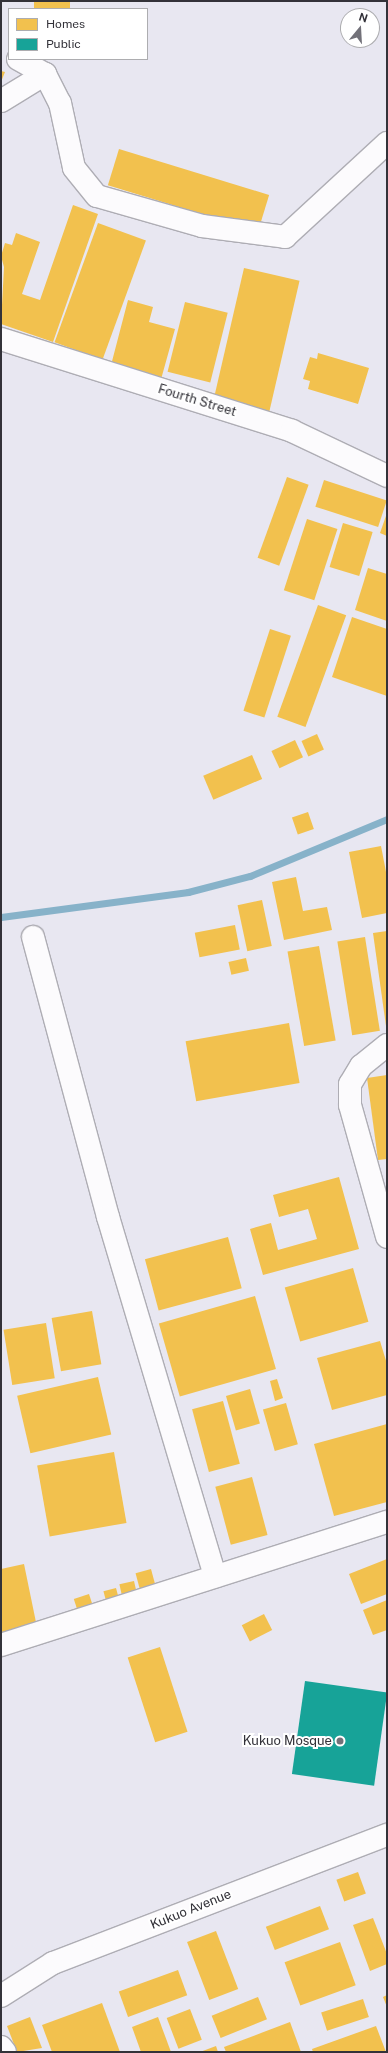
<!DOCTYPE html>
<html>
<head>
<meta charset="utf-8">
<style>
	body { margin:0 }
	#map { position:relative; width:388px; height:2053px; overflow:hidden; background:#e8e7f1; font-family:"Public Sans",sans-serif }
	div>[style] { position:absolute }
	.homes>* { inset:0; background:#f2c14e; transform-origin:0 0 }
	.public>* { inset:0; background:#17a398; transform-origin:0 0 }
	.stream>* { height:7px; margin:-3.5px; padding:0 3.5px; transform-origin:3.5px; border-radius:3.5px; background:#87b2c9 }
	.roads { filter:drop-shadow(1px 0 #aeadb4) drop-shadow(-1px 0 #aeadb4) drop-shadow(0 1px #aeadb4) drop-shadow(0 -1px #aeadb4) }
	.minor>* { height:22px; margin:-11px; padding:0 11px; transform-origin:11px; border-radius:11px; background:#fcfbfd }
	.dots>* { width:11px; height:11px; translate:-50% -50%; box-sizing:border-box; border:2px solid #fff; border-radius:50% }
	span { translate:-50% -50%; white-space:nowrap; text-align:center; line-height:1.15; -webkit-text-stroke:4px #fff; paint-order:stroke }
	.street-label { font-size:13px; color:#333239 }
	.poi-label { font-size:13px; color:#333239 }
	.right { translate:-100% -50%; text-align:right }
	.frame { position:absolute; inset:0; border:2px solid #333239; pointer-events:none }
	.legend { position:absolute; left:8px; top:8px; width:140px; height:52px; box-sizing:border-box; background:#fff; border:1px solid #adadb0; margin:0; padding:5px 7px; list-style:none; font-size:12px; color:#333239 }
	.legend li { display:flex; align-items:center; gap:8px; height:20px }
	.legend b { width:20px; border:1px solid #adadb0 }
	.north { position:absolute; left:340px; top:8px; width:40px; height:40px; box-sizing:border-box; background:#fff; border:1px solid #adadb0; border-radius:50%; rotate:18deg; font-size:11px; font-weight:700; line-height:16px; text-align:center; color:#333239 }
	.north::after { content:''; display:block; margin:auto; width:14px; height:18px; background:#727179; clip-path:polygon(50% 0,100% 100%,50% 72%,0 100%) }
</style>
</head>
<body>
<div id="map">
	<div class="homes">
		<div style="left:34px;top:1px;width:36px;height:8px"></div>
		<div style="clip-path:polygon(1px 71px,5px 72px,1px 82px)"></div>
		<div style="left:119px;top:149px;width:157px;height:38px;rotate:17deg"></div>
		<div style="clip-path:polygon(73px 205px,98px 214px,53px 342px,1px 324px,4px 267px,1px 256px,5px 243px,12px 245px,16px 233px,40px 242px,22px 294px,40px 300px)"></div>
		<div style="left:98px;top:223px;width:51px;height:127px;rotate:20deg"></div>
		<div style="left:244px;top:268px;width:57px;height:135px;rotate:13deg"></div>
		<div style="clip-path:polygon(128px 300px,153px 307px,149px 322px,175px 329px,160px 383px,110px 369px)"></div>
		<div style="left:185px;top:302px;width:44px;height:72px;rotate:14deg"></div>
		<div style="clip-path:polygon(318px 353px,369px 368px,358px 404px,308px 389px,310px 381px,303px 379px,310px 357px,317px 359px)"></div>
		<div style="left:287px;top:477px;width:23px;height:86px;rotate:20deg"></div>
		<div style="left:324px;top:480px;width:66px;height:28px;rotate:18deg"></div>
		<div style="clip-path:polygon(387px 513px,387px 536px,380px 533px)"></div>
		<div style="left:307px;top:519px;width:32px;height:75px;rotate:18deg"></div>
		<div style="left:343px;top:523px;width:31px;height:46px;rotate:17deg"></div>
		<div style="clip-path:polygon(368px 568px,387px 574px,387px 621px,355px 610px)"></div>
		<div style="left:318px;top:605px;width:30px;height:119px;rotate:20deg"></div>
		<div style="clip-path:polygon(352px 617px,387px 629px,387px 696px,332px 677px)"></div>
		<div style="left:270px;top:629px;width:22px;height:86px;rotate:18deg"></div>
		<div style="left:317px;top:734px;width:17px;height:17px;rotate:66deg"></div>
		<div style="left:295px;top:740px;width:19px;height:26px;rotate:65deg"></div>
		<div style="left:252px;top:755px;width:26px;height:53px;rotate:67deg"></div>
		<div style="left:308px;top:812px;width:18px;height:17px;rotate:71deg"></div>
		<div style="clip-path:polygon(381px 846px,387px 877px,387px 913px,362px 918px,349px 852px)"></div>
		<div style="clip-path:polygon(296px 877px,303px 911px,327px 907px,332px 930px,284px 940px,272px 882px)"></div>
		<div style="left:262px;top:900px;width:47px;height:25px;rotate:78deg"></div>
		<div style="left:235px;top:925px;width:25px;height:41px;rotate:79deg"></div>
		<div style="clip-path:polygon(387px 931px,387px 1026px,386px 1026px,373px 933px)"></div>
		<div style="left:365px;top:937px;width:95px;height:28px;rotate:81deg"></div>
		<div style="left:319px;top:946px;width:96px;height:32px;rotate:80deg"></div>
		<div style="left:246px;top:958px;width:13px;height:18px;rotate:77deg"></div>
		<div style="left:289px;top:1023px;width:61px;height:105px;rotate:80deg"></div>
		<div style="clip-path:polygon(387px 1075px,387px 1159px,378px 1160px,367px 1078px)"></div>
		<div style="clip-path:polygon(339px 1177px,359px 1249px,263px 1275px,250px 1229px,271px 1223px,278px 1250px,317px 1239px,308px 1209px,279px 1217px,273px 1195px)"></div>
		<div style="left:228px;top:1237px;width:53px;height:86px;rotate:75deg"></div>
		<div style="left:353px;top:1268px;width:56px;height:71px;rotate:74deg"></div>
		<div style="left:255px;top:1296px;width:76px;height:100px;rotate:74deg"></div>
		<div style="left:92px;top:1311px;width:54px;height:41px;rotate:80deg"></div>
		<div style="left:46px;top:1323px;width:56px;height:43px;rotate:81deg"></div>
		<div style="clip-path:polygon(380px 1341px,387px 1364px,387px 1395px,332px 1410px,317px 1358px)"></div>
		<div style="left:98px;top:1377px;width:59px;height:83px;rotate:77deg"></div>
		<div style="clip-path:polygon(277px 1379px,283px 1398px,275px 1401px,270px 1381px)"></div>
		<div style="left:250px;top:1389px;width:36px;height:25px;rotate:74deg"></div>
		<div style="left:223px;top:1401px;width:65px;height:32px;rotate:75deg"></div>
		<div style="left:286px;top:1403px;width:43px;height:24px;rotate:74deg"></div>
		<div style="clip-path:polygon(387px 1424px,387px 1502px,334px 1516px,314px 1444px)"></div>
		<div style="left:114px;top:1452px;width:72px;height:78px;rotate:80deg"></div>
		<div style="left:252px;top:1477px;width:60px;height:38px;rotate:75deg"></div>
		<div style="clip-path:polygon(387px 1559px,387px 1594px,361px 1604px,349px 1574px)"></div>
		<div style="clip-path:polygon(24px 1564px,38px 1632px,1px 1640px,1px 1569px)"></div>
		<div style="left:151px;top:1569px;width:20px;height:16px;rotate:75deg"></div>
		<div style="left:134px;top:1581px;width:18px;height:15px;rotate:77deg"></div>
		<div style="left:116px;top:1588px;width:16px;height:13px;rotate:75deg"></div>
		<div style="left:89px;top:1594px;width:19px;height:16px;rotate:72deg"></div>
		<div style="clip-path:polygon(387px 1600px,387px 1630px,373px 1635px,363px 1610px)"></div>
		<div style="left:264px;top:1614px;width:18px;height:25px;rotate:63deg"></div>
		<div style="left:160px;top:1647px;width:89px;height:34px;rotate:72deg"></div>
		<div style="left:358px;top:1872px;width:23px;height:23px;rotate:70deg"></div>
		<div style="left:320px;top:1906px;width:25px;height:58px;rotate:69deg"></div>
		<div style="clip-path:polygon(373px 1918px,387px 1954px,387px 1964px,370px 1971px,353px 1925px)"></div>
		<div style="left:216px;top:1931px;width:62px;height:31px;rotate:69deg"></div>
		<div style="left:340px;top:1942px;width:46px;height:59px;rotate:70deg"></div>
		<div style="left:178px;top:1970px;width:27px;height:63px;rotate:70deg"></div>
		<div style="clip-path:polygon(387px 1995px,387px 2007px,383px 1997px)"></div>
		<div style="left:258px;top:1997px;width:24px;height:50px;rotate:68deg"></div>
		<div style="left:363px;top:1999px;width:19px;height:44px;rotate:72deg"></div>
		<div style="clip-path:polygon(102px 2003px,120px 2052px,52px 2052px,42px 2025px)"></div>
		<div style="left:190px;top:2009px;width:33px;height:25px;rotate:69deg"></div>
		<div style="clip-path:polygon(30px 2017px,42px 2048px,17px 2052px,7px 2026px)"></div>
		<div style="clip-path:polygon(158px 2017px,171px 2052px,141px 2052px,132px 2027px)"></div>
		<div style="clip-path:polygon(290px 2022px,301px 2052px,226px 2052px,224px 2047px)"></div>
		<div style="clip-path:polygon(376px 2026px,386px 2052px,313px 2052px,312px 2049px)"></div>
		<div style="clip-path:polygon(216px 2046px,218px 2052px,200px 2052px)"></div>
	</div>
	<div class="public">
		<div style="left:305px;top:1681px;width:83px;height:94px;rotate:8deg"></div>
	</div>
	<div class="stream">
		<div style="left:1px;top:917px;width:189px;rotate:-7.6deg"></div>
		<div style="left:188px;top:892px;width:64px;rotate:-14.5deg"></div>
		<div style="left:250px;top:876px;width:148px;rotate:-22.6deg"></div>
	</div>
	<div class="roads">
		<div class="minor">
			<div style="left:18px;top:59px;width:31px;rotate:29deg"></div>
			<div style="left:45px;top:74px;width:33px;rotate:63deg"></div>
			<div style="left:60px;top:103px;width:66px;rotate:77.8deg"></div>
			<div style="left:74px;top:168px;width:36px;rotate:51deg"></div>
			<div style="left:97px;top:196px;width:109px;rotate:15.9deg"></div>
			<div style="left:202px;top:226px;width:84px;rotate:7.5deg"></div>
			<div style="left:285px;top:237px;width:139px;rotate:-42.7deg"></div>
			<div style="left:1px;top:101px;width:52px;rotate:-31.5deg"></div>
			<div style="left:1px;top:339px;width:305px;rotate:17.5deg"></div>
			<div style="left:292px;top:431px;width:105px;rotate:25.3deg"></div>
			<div style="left:33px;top:937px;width:290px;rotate:75deg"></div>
			<div style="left:108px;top:1217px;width:375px;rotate:73.4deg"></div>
			<div style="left:387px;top:1045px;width:33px;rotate:141deg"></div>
			<div style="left:361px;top:1066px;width:21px;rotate:121deg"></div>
			<div style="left:350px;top:1084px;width:21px;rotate:90deg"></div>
			<div style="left:350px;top:1105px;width:137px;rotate:74.3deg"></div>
			<div style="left:1px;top:1645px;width:405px;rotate:-17.7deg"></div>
			<div style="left:1px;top:1996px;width:62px;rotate:-32.4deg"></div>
			<div style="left:53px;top:1963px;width:358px;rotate:-21deg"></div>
			<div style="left:1px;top:2047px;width:6px;rotate:51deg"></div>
		</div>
	</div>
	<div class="dots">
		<div style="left:340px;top:1741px;background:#727179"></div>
	</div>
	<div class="street-label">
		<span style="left:197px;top:401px;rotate:17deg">Fourth Street</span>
		<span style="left:191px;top:1910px;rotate:-22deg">Kukuo Avenue</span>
	</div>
	<div class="poi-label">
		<span class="right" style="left:332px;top:1741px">Kukuo Mosque</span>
	</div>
	<div class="frame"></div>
	<ul class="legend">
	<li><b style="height:11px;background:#f2c14e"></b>Homes</li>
	<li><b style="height:11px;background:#17a398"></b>Public</li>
	</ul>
	<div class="north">N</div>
</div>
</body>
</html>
